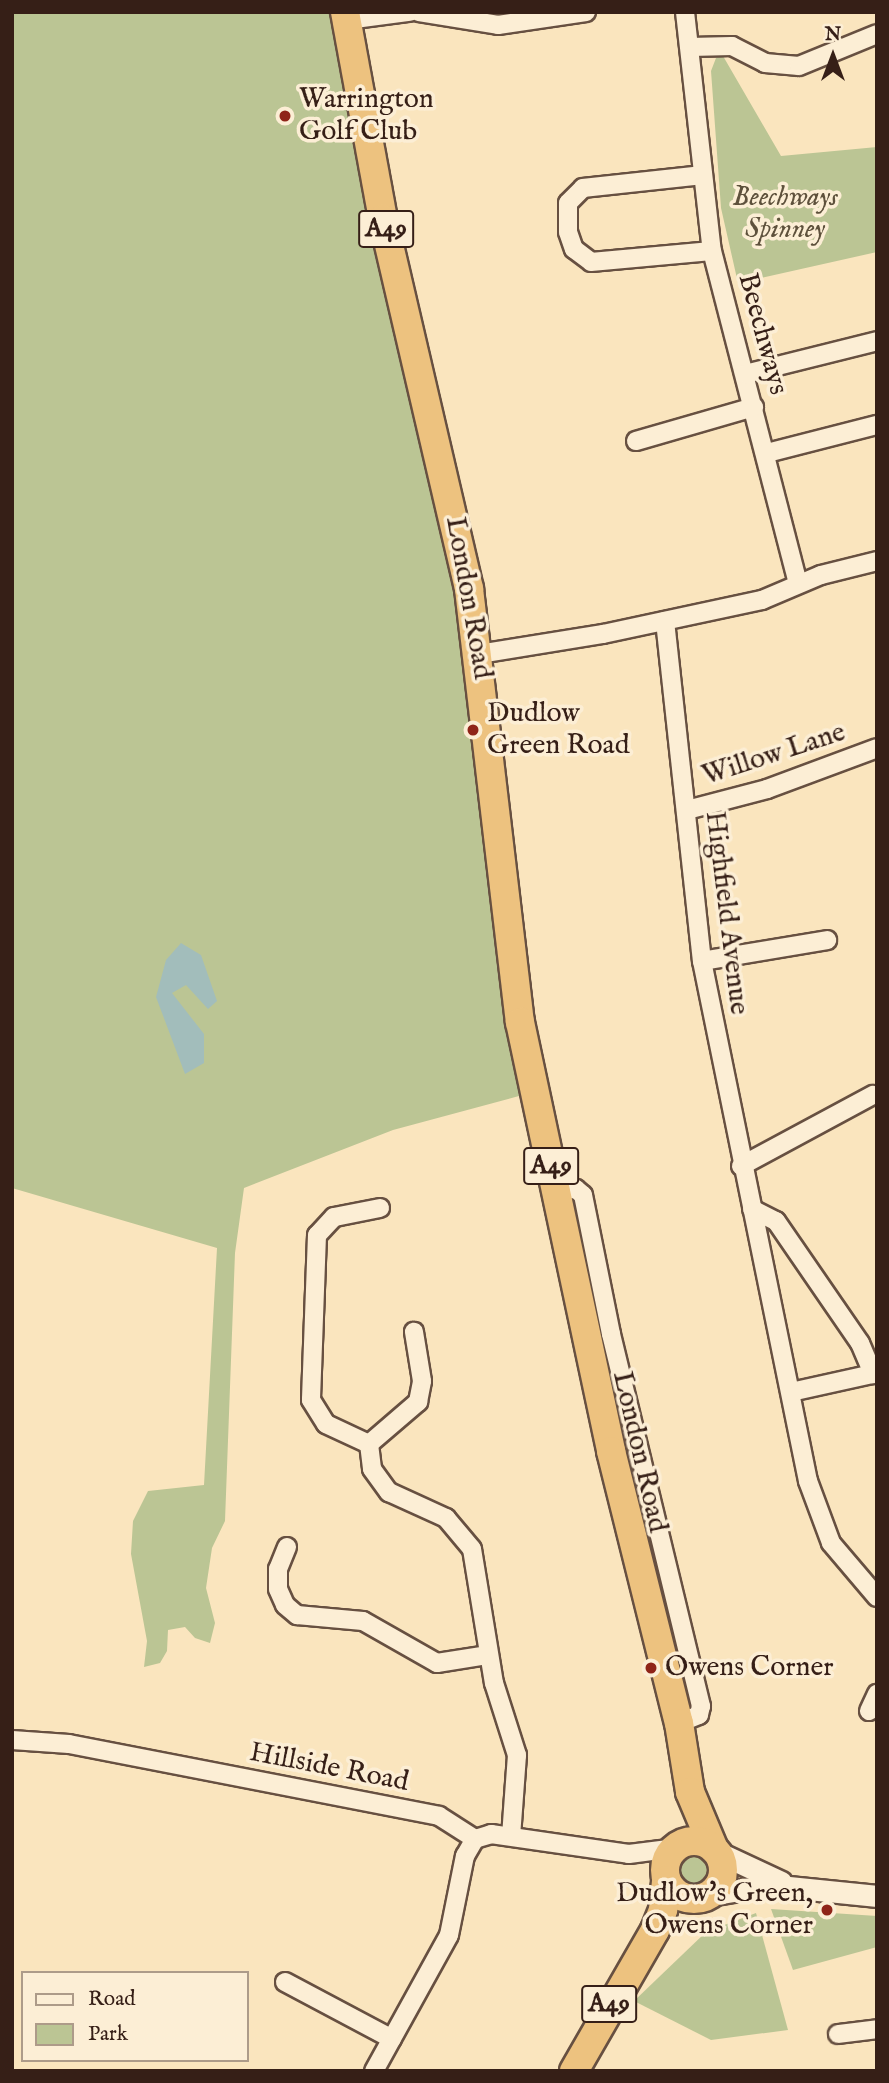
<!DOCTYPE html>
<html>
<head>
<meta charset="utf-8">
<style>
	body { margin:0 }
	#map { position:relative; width:889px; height:2083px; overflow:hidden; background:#fae5be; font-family:"IM FELL English",serif }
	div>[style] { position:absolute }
	.green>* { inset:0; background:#bbc594 }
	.round { border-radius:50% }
	.water>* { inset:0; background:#a2bdbb }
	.roads { filter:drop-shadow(2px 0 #675041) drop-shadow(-2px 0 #675041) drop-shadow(0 2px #675041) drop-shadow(0 -2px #675041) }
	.minor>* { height:18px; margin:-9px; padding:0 9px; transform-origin:9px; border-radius:9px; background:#fceed5 }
	.tertiary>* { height:21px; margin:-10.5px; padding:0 10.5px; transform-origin:10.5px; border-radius:10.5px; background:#fceed5 }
	.trunk>* { height:28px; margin:-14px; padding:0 14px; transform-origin:14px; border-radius:14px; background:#edc27f }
	.trunk>.ring { margin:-14px; padding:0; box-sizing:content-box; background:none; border:28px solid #edc27f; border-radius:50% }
	.dots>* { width:19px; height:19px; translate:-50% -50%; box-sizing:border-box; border:4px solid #fceed5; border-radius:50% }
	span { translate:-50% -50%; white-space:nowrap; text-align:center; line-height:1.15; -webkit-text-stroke:7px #fceed5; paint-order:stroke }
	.shield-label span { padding:2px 5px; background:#fceed5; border:2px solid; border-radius:5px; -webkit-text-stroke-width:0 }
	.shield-label { font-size:26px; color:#361f17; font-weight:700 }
	.poi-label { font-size:28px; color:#361f17 }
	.left { translate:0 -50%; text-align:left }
	.right { translate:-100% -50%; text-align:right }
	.park-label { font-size:28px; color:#5e513c; font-style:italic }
	.street-label { font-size:28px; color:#361f17 }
	.frame { position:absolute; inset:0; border:14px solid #361f17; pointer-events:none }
	.legend { position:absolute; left:21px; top:1971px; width:228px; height:91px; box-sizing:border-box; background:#fceed5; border:2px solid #ad9b89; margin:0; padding:9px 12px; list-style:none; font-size:21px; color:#361f17 }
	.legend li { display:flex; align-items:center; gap:14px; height:35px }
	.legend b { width:35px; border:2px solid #ad9b89 }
	.north { position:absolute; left:798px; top:21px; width:70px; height:70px; -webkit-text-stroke:5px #fceed5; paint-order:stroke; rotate:0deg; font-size:19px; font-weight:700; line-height:28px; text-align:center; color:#361f17 }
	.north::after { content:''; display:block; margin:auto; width:24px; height:32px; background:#361f17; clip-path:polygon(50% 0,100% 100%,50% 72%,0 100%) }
</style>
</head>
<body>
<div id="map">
	<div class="green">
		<div style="clip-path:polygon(12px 12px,339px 12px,436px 435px,509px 945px,519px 1096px,393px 1130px,244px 1188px,235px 1253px,225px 1521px,212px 1548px,206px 1588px,215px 1623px,210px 1643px,195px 1638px,185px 1627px,168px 1630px,167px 1651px,160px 1663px,144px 1667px,147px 1641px,131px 1554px,133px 1521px,148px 1491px,204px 1485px,217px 1248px,12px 1188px)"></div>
		<div style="clip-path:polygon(723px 56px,781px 156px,877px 147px,877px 252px,738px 283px,721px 208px,711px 71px,716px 58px)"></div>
		<div class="round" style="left:676px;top:1852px;width:36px;height:36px"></div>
		<div style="clip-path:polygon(771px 1909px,877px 1916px,877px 1947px,793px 1970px)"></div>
		<div style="clip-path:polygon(756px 1913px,788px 2030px,711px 2040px,634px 2001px,706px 1932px)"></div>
	</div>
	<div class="water">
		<div style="clip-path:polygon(181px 943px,201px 955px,217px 1001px,208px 1009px,186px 985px,172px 993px,204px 1034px,204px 1063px,185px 1074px,156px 997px,166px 960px)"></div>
	</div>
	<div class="roads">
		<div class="minor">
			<div style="left:419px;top:12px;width:80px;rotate:9.3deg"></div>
			<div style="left:498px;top:25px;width:89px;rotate:-8.4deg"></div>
			<div style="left:685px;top:12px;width:241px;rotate:83.6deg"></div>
			<div style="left:712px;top:251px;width:343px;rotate:75.5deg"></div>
			<div style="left:347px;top:20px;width:63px;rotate:-7.4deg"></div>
			<div style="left:690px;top:47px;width:42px;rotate:-1.4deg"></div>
			<div style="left:732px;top:46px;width:37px;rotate:27deg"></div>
			<div style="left:765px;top:63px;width:34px;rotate:5deg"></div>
			<div style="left:799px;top:66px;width:84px;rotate:-22.3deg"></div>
			<div style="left:703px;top:175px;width:121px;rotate:173.8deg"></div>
			<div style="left:583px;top:188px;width:21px;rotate:135deg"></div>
			<div style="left:568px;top:203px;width:29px;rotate:90deg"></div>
			<div style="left:568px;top:232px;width:18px;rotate:71deg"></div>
			<div style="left:574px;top:249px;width:21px;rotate:37deg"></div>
			<div style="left:591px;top:262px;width:121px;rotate:-5.2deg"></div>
			<div style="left:745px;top:374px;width:136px;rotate:-14deg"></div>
			<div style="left:636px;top:441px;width:123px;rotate:-16.1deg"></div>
			<div style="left:767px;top:453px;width:114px;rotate:-14.3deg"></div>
			<div style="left:665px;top:621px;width:342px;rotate:83.8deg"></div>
			<div style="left:702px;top:961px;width:531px;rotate:78.48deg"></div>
			<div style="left:808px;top:1481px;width:66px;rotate:69.6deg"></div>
			<div style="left:831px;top:1543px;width:71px;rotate:49.6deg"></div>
			<div style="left:479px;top:654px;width:126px;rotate:-9.2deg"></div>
			<div style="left:603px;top:634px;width:163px;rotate:-12.1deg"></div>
			<div style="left:762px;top:600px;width:64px;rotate:-23deg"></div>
			<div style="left:821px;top:575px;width:58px;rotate:-14deg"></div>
			<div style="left:687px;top:810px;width:83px;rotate:-14.7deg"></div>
			<div style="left:767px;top:789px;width:117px;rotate:-20.4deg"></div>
			<div style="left:702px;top:961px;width:127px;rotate:-9.5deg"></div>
			<div style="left:741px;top:1166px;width:150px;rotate:-28.3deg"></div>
			<div style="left:557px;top:1190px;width:19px;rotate:-3deg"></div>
			<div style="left:576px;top:1189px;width:9px;rotate:41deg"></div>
			<div style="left:583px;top:1195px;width:142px;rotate:78.6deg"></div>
			<div style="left:611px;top:1334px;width:383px;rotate:76.4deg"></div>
			<div style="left:701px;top:1706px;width:9px;rotate:103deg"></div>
			<div style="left:699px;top:1715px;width:22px;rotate:158deg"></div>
			<div style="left:380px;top:1208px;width:47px;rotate:168.9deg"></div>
			<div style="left:334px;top:1217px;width:25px;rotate:133deg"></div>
			<div style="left:317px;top:1235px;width:165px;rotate:92.1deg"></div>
			<div style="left:311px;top:1400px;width:28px;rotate:58deg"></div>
			<div style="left:326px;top:1424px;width:47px;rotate:24.9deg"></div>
			<div style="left:369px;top:1444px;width:25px;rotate:83deg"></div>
			<div style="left:372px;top:1469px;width:29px;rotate:54deg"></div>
			<div style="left:389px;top:1492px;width:63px;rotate:24.5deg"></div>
			<div style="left:446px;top:1518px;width:40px;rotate:50deg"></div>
			<div style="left:472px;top:1549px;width:136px;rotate:80.7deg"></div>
			<div style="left:494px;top:1683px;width:76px;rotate:72.3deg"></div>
			<div style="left:517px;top:1755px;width:81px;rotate:94.2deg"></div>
			<div style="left:752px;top:1209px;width:27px;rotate:27deg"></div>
			<div style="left:776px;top:1221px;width:148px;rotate:55.5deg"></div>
			<div style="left:860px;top:1343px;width:34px;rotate:67deg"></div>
			<div style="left:791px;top:1392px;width:88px;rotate:-12.5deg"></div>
			<div style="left:369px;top:1444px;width:65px;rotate:-40.6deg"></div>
			<div style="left:418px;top:1402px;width:21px;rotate:-79deg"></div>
			<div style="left:422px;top:1381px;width:50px;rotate:-99.3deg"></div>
			<div style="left:287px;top:1547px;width:24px;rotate:112deg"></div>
			<div style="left:278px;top:1569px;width:20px;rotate:90deg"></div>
			<div style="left:278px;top:1589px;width:17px;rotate:66deg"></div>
			<div style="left:285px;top:1605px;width:16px;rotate:40deg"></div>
			<div style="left:297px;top:1615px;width:66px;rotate:5.2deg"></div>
			<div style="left:363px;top:1621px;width:85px;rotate:29.6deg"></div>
			<div style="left:437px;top:1663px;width:52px;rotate:-8.9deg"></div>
			<div style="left:869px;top:1711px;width:19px;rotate:-65deg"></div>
			<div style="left:12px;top:1740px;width:57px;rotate:4deg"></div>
			<div style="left:69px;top:1744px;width:377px;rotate:11deg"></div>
			<div style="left:439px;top:1816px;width:43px;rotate:32.6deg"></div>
			<div style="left:285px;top:1982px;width:121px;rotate:28deg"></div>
			<div style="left:838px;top:2034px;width:39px;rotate:-7deg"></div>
			<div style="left:374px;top:2071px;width:155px;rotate:-61.1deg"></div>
			<div style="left:449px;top:1935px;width:81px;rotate:-78.6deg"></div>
			<div style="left:465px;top:1856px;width:20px;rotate:-60deg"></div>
			<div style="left:475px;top:1839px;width:17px;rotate:-17deg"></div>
			<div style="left:491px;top:1834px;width:139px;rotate:8.2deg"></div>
			<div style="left:629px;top:1854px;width:46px;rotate:-7.4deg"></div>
		</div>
		<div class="tertiary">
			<div style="left:717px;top:1852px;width:71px;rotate:25.1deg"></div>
			<div style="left:710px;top:1895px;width:60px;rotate:-9.6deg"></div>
			<div style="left:769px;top:1885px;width:109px;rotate:5.8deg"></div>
		</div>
		<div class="trunk">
			<div style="left:345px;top:12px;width:210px;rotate:79.6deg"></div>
			<div style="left:383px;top:219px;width:380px;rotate:76.9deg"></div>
			<div style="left:469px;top:589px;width:436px;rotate:83.3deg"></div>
			<div style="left:520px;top:1022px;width:439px;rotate:78deg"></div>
			<div style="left:611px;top:1451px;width:280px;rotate:76deg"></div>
			<div style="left:679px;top:1723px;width:70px;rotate:80.9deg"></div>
			<div style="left:690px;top:1792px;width:62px;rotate:67.2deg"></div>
			<div class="ring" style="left:665px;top:1841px;width:30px;height:30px"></div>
			<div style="left:574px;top:2071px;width:163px;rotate:-60.1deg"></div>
			<div style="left:655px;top:1930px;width:22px;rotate:-68deg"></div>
			<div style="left:663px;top:1910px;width:30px;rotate:-84deg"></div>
		</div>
	</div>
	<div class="dots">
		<div style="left:285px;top:116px;background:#8f2418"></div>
		<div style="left:473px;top:730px;background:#8f2418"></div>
		<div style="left:651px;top:1668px;background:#8f2418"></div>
		<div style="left:827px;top:1910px;background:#8f2418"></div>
	</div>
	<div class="shield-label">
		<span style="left:386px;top:229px">A49</span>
		<span style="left:551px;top:1166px">A49</span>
		<span style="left:609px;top:2004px">A49</span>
	</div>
	<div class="poi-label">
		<span class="left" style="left:299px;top:116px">Warrington<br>Golf Club</span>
		<span class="left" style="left:487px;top:730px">Dudlow<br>Green Road</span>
		<span class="left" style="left:665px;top:1668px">Owens Corner</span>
		<span class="right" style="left:813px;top:1910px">Dudlow's Green,<br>Owens Corner</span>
	</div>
	<div class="park-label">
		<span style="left:785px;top:214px">Beechways<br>Spinney</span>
	</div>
	<div class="street-label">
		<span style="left:762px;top:334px;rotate:75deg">Beechways</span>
		<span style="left:468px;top:598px;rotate:80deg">London Road</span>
		<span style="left:774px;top:755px;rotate:-18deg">Willow Lane</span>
		<span style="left:726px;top:913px;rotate:83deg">Highfield Avenue</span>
		<span style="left:639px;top:1452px;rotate:77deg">London Road</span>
		<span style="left:329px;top:1768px;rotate:11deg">Hillside Road</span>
	</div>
	<div class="frame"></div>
	<ul class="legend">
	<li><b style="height:9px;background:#fceed5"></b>Road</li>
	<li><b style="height:19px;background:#bbc594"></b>Park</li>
	</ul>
	<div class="north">N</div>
</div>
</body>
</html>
